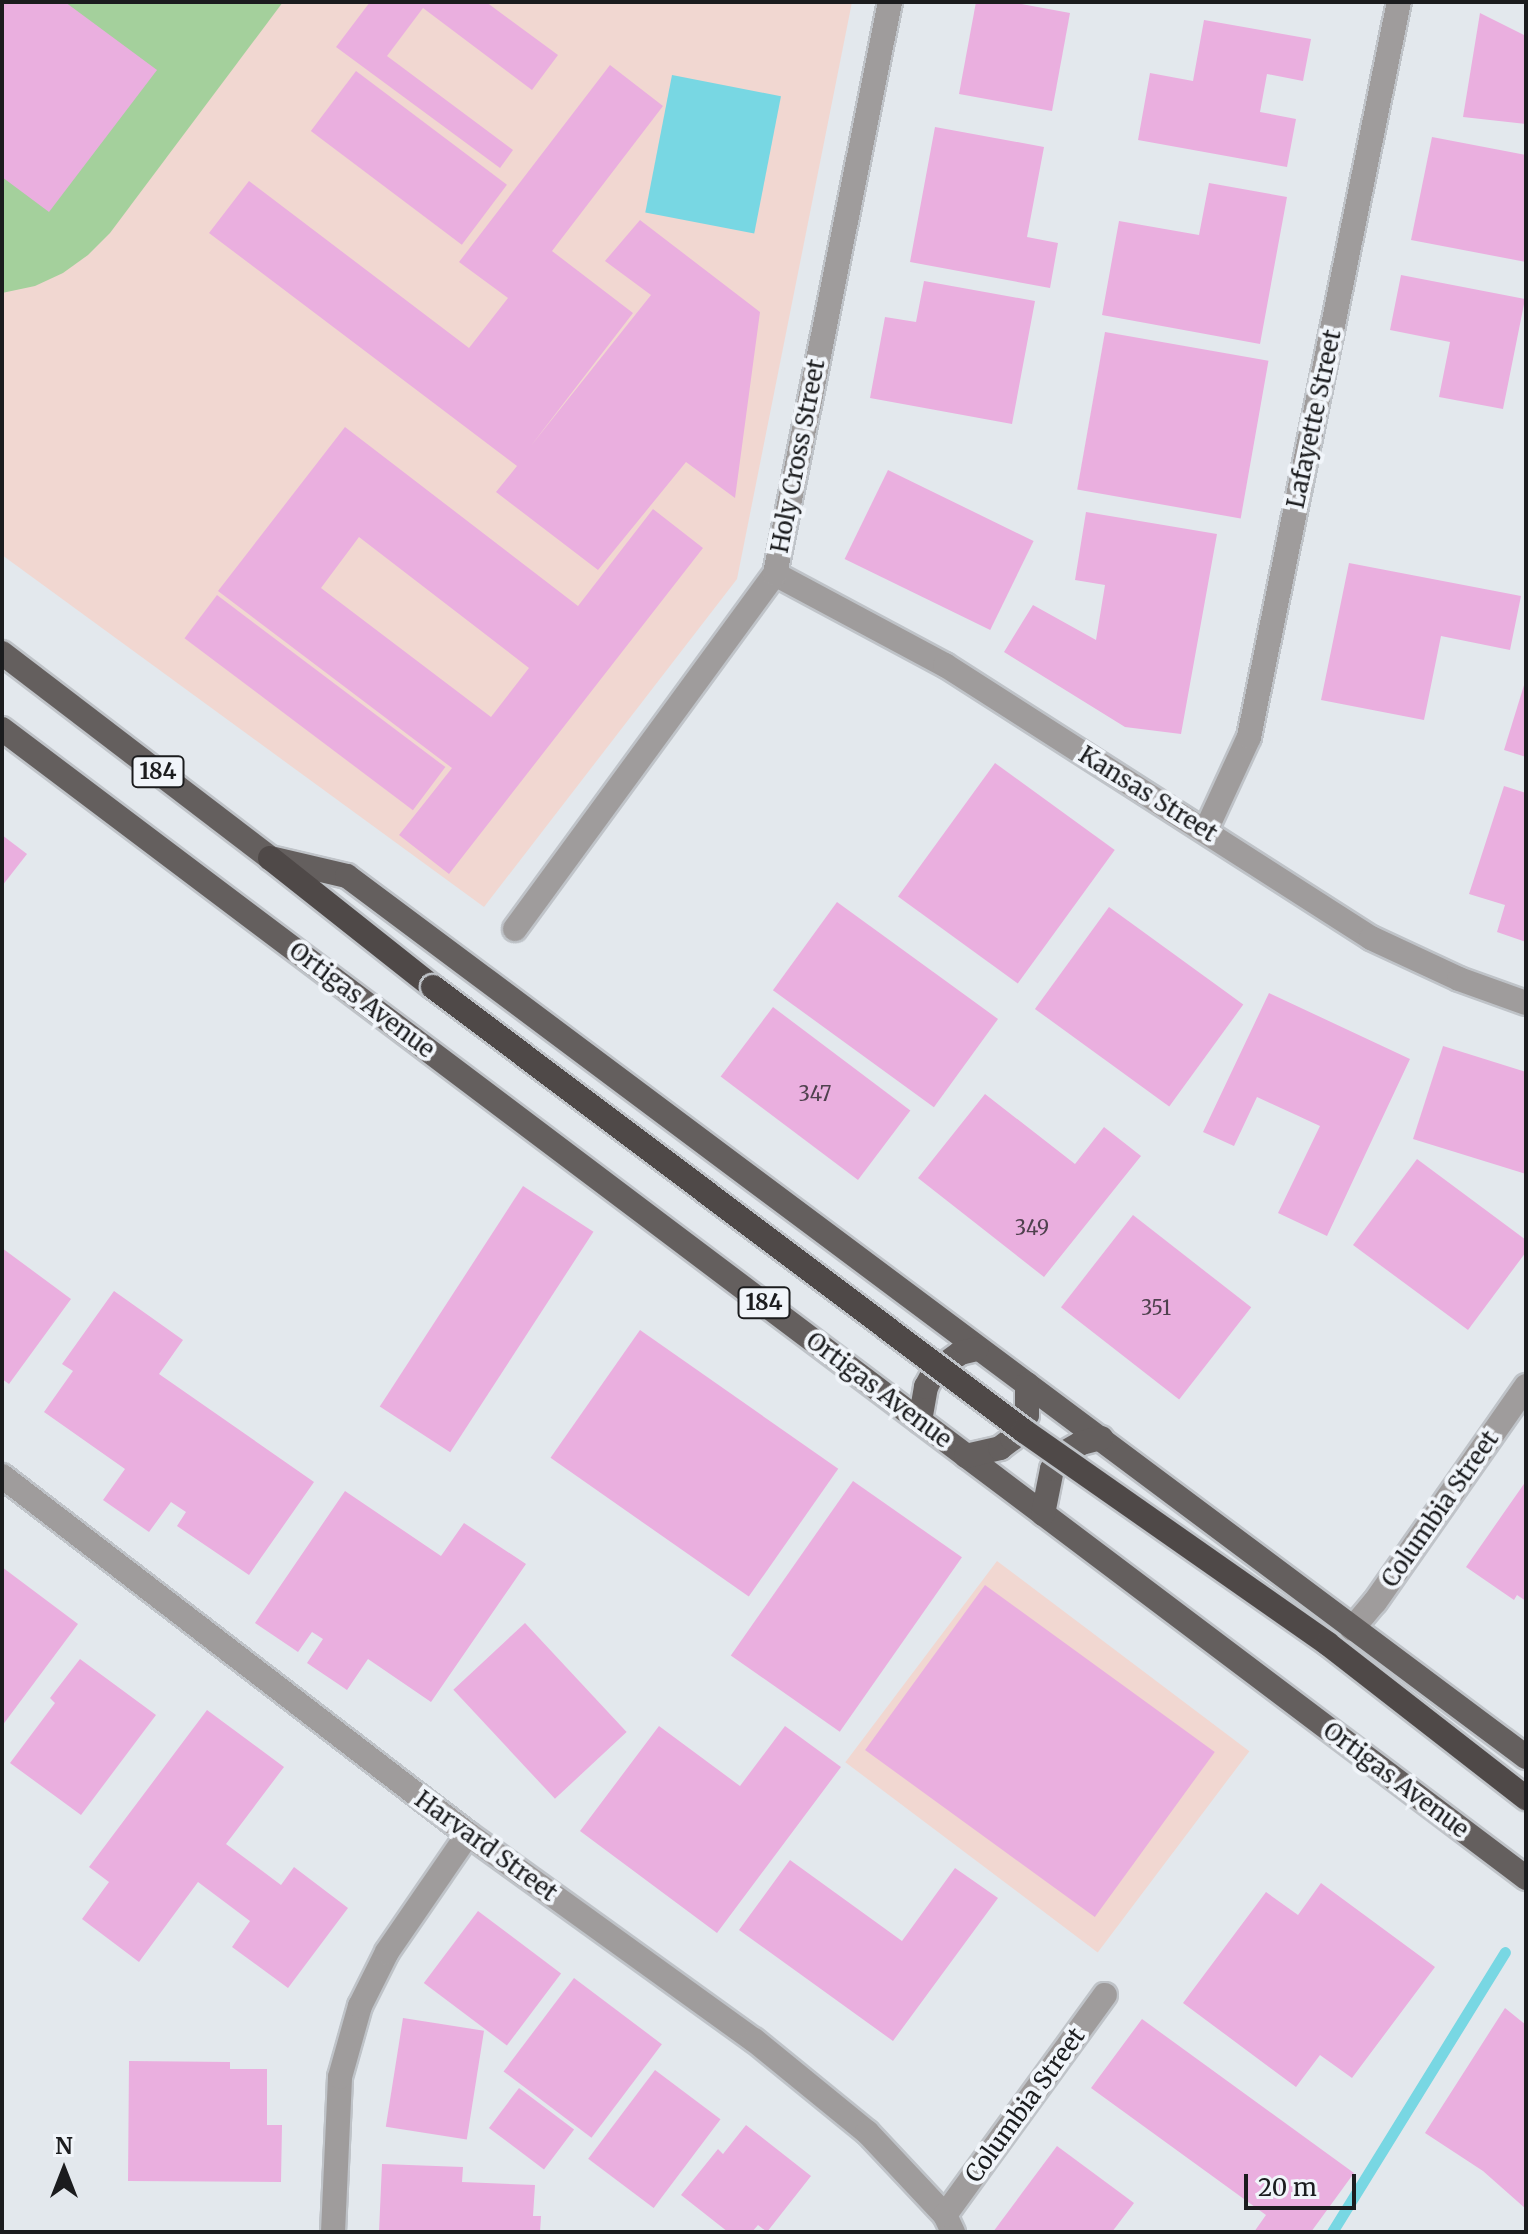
<!DOCTYPE html>
<html>
<head>
<meta charset="utf-8">
<style>
	body { margin:0 }
	#map { position:relative; width:1528px; height:2234px; overflow:hidden; background:#e3e8ed; font-family:Merriweather,serif }
	div>[style] { position:absolute }
	.commercial>* { inset:0; background:#f1d7d1; transform-origin:0 0 }
	.green>* { inset:0; background:#a4d09c }
	.water>* { inset:0; background:#78d7e3; transform-origin:0 0 }
	.stream>* { height:11px; margin:-5.5px; padding:0 5.5px; transform-origin:5.5px; border-radius:5.5px; background:#78d7e3 }
	.building>* { inset:0; background:#eaafdf; transform-origin:0 0 }
	.roads { filter:drop-shadow(2px 0 #bfc3c8) drop-shadow(-2px 0 #bfc3c8) drop-shadow(0 2px #bfc3c8) drop-shadow(0 -2px #bfc3c8) }
	.minor>* { height:24px; margin:-12px; padding:0 12px; transform-origin:12px; border-radius:12px; background:#9f9c9c }
	.major>* { height:24px; margin:-12px; padding:0 12px; transform-origin:12px; border-radius:12px; background:#645f5e }
	.highway>* { height:24px; margin:-12px; padding:0 12px; transform-origin:12px; border-radius:12px; background:#4f4948 }
	.bridges { filter:drop-shadow(2px 0 #bfc3c8) drop-shadow(-2px 0 #bfc3c8) drop-shadow(0 2px #bfc3c8) drop-shadow(0 -2px #bfc3c8) }
	.highway-bridge>* { height:24px; margin:-12px; padding:0 12px; transform-origin:12px; border-radius:12px; background:#4f4948 }
	span { translate:-50% -50%; white-space:nowrap; text-align:center; line-height:1.15; -webkit-text-stroke:8px #f1f5fa; paint-order:stroke }
	.number-label { font-size:20px; color:#4f414e }
	.number-label span { -webkit-text-stroke-width:0 }
	.shield-label span { padding:2px 6px; background:#f1f5fa; border:2px solid; border-radius:6px; -webkit-text-stroke-width:0 }
	.shield-label { font-size:22px; color:#1b1c1e; font-weight:700 }
	.street-label { font-size:24px; color:#1b1c1e }
	.frame { position:absolute; inset:0; border:4px solid #1b1c1e; pointer-events:none }
	.north { position:absolute; left:24px; top:2130px; width:80px; height:80px; -webkit-text-stroke:6px #f1f5fa; paint-order:stroke; rotate:0deg; font-size:22px; font-weight:700; line-height:32px; text-align:center; color:#1b1c1e }
	.north::after { content:''; display:block; margin:auto; width:28px; height:36px; background:#1b1c1e; clip-path:polygon(50% 0,100% 100%,50% 72%,0 100%) }
	.scale { position:absolute; left:1244px; top:2174px; width:112px; height:36px; box-sizing:border-box; border:4px solid #1b1c1e; border-top:0; padding-left:10px; font-size:24px; line-height:28px; white-space:nowrap; color:#1b1c1e; -webkit-text-stroke:6px #f1f5fa; paint-order:stroke }
</style>
</head>
<body>
<div id="map">
	<div class="commercial">
		<div style="clip-path:polygon(2px 2px,852px 2px,737px 579px,484px 907px,2px 555px)"></div>
		<div style="left:997px;top:1561px;width:316px;height:252px;rotate:37deg"></div>
	</div>
	<div class="green">
		<div style="clip-path:polygon(2px 2px,283px 2px,110px 233px,88px 255px,63px 273px,35px 286px,2px 293px)"></div>
	</div>
	<div class="water">
		<div style="left:672px;top:75px;width:111px;height:140px;rotate:11deg"></div>
	</div>
	<div class="stream">
		<div style="left:1332px;top:2232px;width:329px;rotate:-58.3deg"></div>
	</div>
	<div class="building">
		<div style="clip-path:polygon(2px 2px,65px 2px,157px 70px,49px 212px,2px 177px)"></div>
		<div style="clip-path:polygon(370px 2px,486px 2px,558px 55px,532px 90px,423px 8px,387px 56px,513px 150px,500px 168px,336px 47px)"></div>
		<div style="clip-path:polygon(976px 2px,1010px 2px,1070px 13px,1052px 111px,959px 94px)"></div>
		<div style="clip-path:polygon(1480px 13px,1526px 36px,1526px 124px,1463px 117px)"></div>
		<div style="clip-path:polygon(1204px 20px,1311px 39px,1303px 81px,1267px 74px,1260px 112px,1296px 119px,1287px 167px,1138px 140px,1150px 73px,1193px 81px)"></div>
		<div style="clip-path:polygon(610px 65px,663px 106px,552px 251px,633px 313px,530px 447px,651px 295px,605px 261px,640px 220px,760px 312px,735px 498px,686px 462px,598px 570px,496px 492px,517px 466px,209px 233px,249px 181px,469px 348px,508px 298px,459px 262px)"></div>
		<div style="left:356px;top:71px;width:189px;height:75px;rotate:37deg"></div>
		<div style="clip-path:polygon(935px 127px,1044px 147px,1027px 237px,1058px 243px,1050px 288px,910px 262px)"></div>
		<div style="clip-path:polygon(1432px 137px,1526px 155px,1526px 262px,1411px 240px)"></div>
		<div style="clip-path:polygon(1209px 183px,1287px 197px,1260px 344px,1102px 315px,1119px 221px,1199px 235px)"></div>
		<div style="clip-path:polygon(1401px 275px,1525px 299px,1503px 409px,1439px 397px,1450px 342px,1390px 330px)"></div>
		<div style="clip-path:polygon(924px 281px,1035px 301px,1012px 424px,870px 398px,885px 317px,916px 322px)"></div>
		<div style="left:1105px;top:332px;width:166px;height:160px;rotate:10deg"></div>
		<div style="clip-path:polygon(evenodd,345px 427px,578px 606px,653px 509px,703px 548px,449px 874px,399px 835px,452px 768px,218px 591px,345px 427px,359px 537px,529px 668px,491px 717px,321px 588px,359px 537px)"></div>
		<div style="left:888px;top:470px;width:162px;height:99px;rotate:26deg"></div>
		<div style="clip-path:polygon(1086px 512px,1217px 534px,1181px 734px,1125px 727px,1004px 652px,1033px 605px,1096px 640px,1105px 585px,1075px 580px)"></div>
		<div style="clip-path:polygon(1349px 563px,1521px 596px,1510px 650px,1441px 636px,1424px 720px,1321px 700px)"></div>
		<div style="left:217px;top:595px;width:286px;height:54px;rotate:37deg"></div>
		<div style="clip-path:polygon(1525px 682px,1526px 682px,1526px 757px,1504px 750px)"></div>
		<div style="left:995px;top:763px;width:148px;height:165px;rotate:36deg"></div>
		<div style="clip-path:polygon(1504px 786px,1526px 793px,1526px 942px,1497px 932px,1505px 905px,1469px 894px)"></div>
		<div style="clip-path:polygon(2px 835px,27px 854px,2px 886px)"></div>
		<div style="left:837px;top:902px;width:199px;height:109px;rotate:36deg"></div>
		<div style="left:1109px;top:907px;width:166px;height:126px;rotate:36deg"></div>
		<div style="clip-path:polygon(1269px 993px,1410px 1059px,1327px 1236px,1278px 1213px,1320px 1126px,1257px 1097px,1234px 1146px,1203px 1132px)"></div>
		<div style="left:773px;top:1007px;width:172px;height:87px;rotate:37deg"></div>
		<div style="clip-path:polygon(1443px 1046px,1526px 1072px,1526px 1174px,1413px 1139px)"></div>
		<div style="clip-path:polygon(985px 1094px,1075px 1164px,1104px 1127px,1141px 1156px,1044px 1277px,918px 1178px)"></div>
		<div style="clip-path:polygon(1417px 1159px,1526px 1240px,1526px 1252px,1468px 1330px,1353px 1245px)"></div>
		<div style="left:523px;top:1186px;width:84px;height:263px;rotate:33deg"></div>
		<div style="left:1133px;top:1215px;width:150px;height:117px;rotate:38deg"></div>
		<div style="clip-path:polygon(2px 1248px,71px 1299px,9px 1384px,2px 1379px)"></div>
		<div style="clip-path:polygon(114px 1291px,183px 1340px,159px 1374px,314px 1482px,249px 1575px,177px 1526px,186px 1512px,171px 1502px,149px 1532px,103px 1500px,125px 1469px,44px 1412px,73px 1371px,62px 1364px)"></div>
		<div style="left:640px;top:1330px;width:242px;height:156px;rotate:35deg"></div>
		<div style="left:853px;top:1481px;width:133px;height:213px;rotate:35deg"></div>
		<div style="clip-path:polygon(1526px 1481px,1526px 1601px,1517px 1595px,1514px 1600px,1466px 1567px)"></div>
		<div style="clip-path:polygon(345px 1491px,441px 1556px,464px 1523px,526px 1564px,431px 1702px,368px 1659px,347px 1690px,307px 1663px,323px 1639px,312px 1632px,298px 1652px,255px 1623px)"></div>
		<div style="clip-path:polygon(2px 1567px,78px 1624px,2px 1726px)"></div>
		<div style="left:985px;top:1585px;width:284px;height:204px;rotate:36deg"></div>
		<div style="left:525px;top:1623px;width:149px;height:98px;rotate:47deg"></div>
		<div style="clip-path:polygon(80px 1659px,156px 1715px,81px 1815px,10px 1763px,55px 1703px,50px 1698px)"></div>
		<div style="clip-path:polygon(207px 1710px,284px 1767px,226px 1844px,281px 1885px,294px 1867px,348px 1908px,288px 1988px,232px 1947px,250px 1921px,198px 1882px,139px 1962px,82px 1919px,109px 1882px,89px 1867px)"></div>
		<div style="clip-path:polygon(659px 1726px,740px 1786px,785px 1726px,841px 1767px,717px 1933px,580px 1831px)"></div>
		<div style="clip-path:polygon(790px 1860px,902px 1941px,955px 1868px,998px 1898px,893px 2041px,739px 1930px)"></div>
		<div style="clip-path:polygon(1321px 1883px,1435px 1967px,1352px 2078px,1320px 2055px,1296px 2087px,1183px 2003px,1266px 1892px,1298px 1915px)"></div>
		<div style="left:478px;top:1911px;width:104px;height:90px;rotate:37deg"></div>
		<div style="left:574px;top:1978px;width:110px;height:117px;rotate:37deg"></div>
		<div style="clip-path:polygon(1505px 2008px,1526px 2025px,1526px 2209px,1483px 2171px,1425px 2133px)"></div>
		<div style="left:403px;top:2018px;width:82px;height:110px;rotate:9deg"></div>
		<div style="clip-path:polygon(1142px 2019px,1354px 2173px,1311px 2232px,1254px 2232px,1266px 2215px,1091px 2088px)"></div>
		<div style="clip-path:polygon(129px 2061px,230px 2062px,230px 2069px,267px 2069px,267px 2125px,282px 2125px,281px 2182px,128px 2181px)"></div>
		<div style="left:655px;top:2070px;width:82px;height:111px;rotate:37deg"></div>
		<div style="left:519px;top:2088px;width:69px;height:50px;rotate:37deg"></div>
		<div style="clip-path:polygon(746px 2125px,811px 2176px,767px 2232px,758px 2225px,752px 2232px,728px 2232px,681px 2195px,718px 2149px,723px 2154px)"></div>
		<div style="clip-path:polygon(1057px 2146px,1134px 2203px,1112px 2232px,993px 2232px)"></div>
		<div style="clip-path:polygon(382px 2164px,463px 2167px,462px 2182px,535px 2185px,533px 2216px,541px 2216px,540px 2232px,379px 2232px)"></div>
	</div>
	<div class="roads">
		<div class="minor">
			<div style="left:775px;top:574px;width:193px;rotate:28.2deg"></div>
			<div style="left:945px;top:665px;width:506px;rotate:32.65deg"></div>
			<div style="left:1371px;top:938px;width:97px;rotate:25deg"></div>
			<div style="left:1459px;top:979px;width:71px;rotate:19.7deg"></div>
			<div style="left:1206px;top:830px;width:102px;rotate:-65.2deg"></div>
			<div style="left:1249px;top:737px;width:750px;rotate:-78.47deg"></div>
			<div style="left:515px;top:929px;width:440px;rotate:-53.8deg"></div>
			<div style="left:775px;top:574px;width:583px;rotate:-78.63deg"></div>
			<div style="left:2px;top:1476px;width:588px;rotate:37.53deg"></div>
			<div style="left:468px;top:1834px;width:352px;rotate:35.8deg"></div>
			<div style="left:754px;top:2040px;width:146px;rotate:39.2deg"></div>
			<div style="left:867px;top:2132px;width:114px;rotate:46.8deg"></div>
			<div style="left:945px;top:2215px;width:19px;rotate:65deg"></div>
			<div style="left:1352px;top:1629px;width:35px;rotate:-50deg"></div>
			<div style="left:1375px;top:1602px;width:264px;rotate:-55deg"></div>
			<div style="left:945px;top:2215px;width:272px;rotate:-54deg"></div>
			<div style="left:333px;top:2232px;width:155px;rotate:-87.4deg"></div>
			<div style="left:340px;top:2077px;width:74px;rotate:-74.3deg"></div>
			<div style="left:360px;top:2006px;width:60px;rotate:-63.4deg"></div>
			<div style="left:387px;top:1952px;width:143px;rotate:-55.5deg"></div>
		</div>
		<div class="major">
			<div style="left:2px;top:653px;width:337px;rotate:37.4deg"></div>
			<div style="left:270px;top:858px;width:79px;rotate:13.2deg"></div>
			<div style="left:347px;top:876px;width:1472px;rotate:36.77deg"></div>
			<div style="left:2px;top:729px;width:1909px;rotate:37.01deg"></div>
			<div style="left:920px;top:1421px;width:35px;rotate:-80deg"></div>
			<div style="left:926px;top:1387px;width:17px;rotate:-62deg"></div>
			<div style="left:934px;top:1372px;width:32px;rotate:-36deg"></div>
			<div style="left:960px;top:1353px;width:17px;rotate:-13deg"></div>
			<div style="left:966px;top:1456px;width:35px;rotate:-13deg"></div>
			<div style="left:1000px;top:1448px;width:15px;rotate:-37deg"></div>
			<div style="left:1012px;top:1439px;width:28px;rotate:-58deg"></div>
			<div style="left:1027px;top:1415px;width:31px;rotate:-90deg"></div>
			<div style="left:1043px;top:1514px;width:46px;rotate:-78.7deg"></div>
			<div style="left:1052px;top:1469px;width:20px;rotate:-53deg"></div>
			<div style="left:1064px;top:1453px;width:20px;rotate:-30deg"></div>
			<div style="left:1081px;top:1443px;width:21px;rotate:-14deg"></div>
		</div>
		<div class="highway">
			<div style="left:270px;top:858px;width:208px;rotate:38.4deg"></div>
		</div>
	</div>
	<div class="bridges">
		<div class="highway-bridge">
			<div style="left:433px;top:987px;width:739px;rotate:36.92deg"></div>
			<div style="left:1024px;top:1431px;width:371px;rotate:35deg"></div>
			<div style="left:1328px;top:1644px;width:251px;rotate:37.9deg"></div>
		</div>
	</div>
	<div class="number-label">
		<span style="left:815px;top:1093px">347</span>
		<span style="left:1032px;top:1227px">349</span>
		<span style="left:1156px;top:1307px">351</span>
	</div>
	<div class="shield-label">
		<span style="left:158px;top:772px">184</span>
		<span style="left:764px;top:1303px">184</span>
	</div>
	<div class="street-label">
		<span style="left:1314px;top:419px;rotate:-78deg">Lafayette Street</span>
		<span style="left:798px;top:456px;rotate:-79deg">Holy Cross Street</span>
		<span style="left:1148px;top:794px;rotate:32deg">Kansas Street</span>
		<span style="left:362px;top:1000px;rotate:37deg">Ortigas Avenue</span>
		<span style="left:879px;top:1390px;rotate:37deg">Ortigas Avenue</span>
		<span style="left:1440px;top:1509px;rotate:-55deg">Columbia Street</span>
		<span style="left:1396px;top:1780px;rotate:37deg">Ortigas Avenue</span>
		<span style="left:486px;top:1846px;rotate:36deg">Harvard Street</span>
		<span style="left:1025px;top:2105px;rotate:-54deg">Columbia Street</span>
	</div>
	<div class="frame"></div>
	<div class="north">N</div>
	<div class="scale">20 m</div>
</div>
</body>
</html>
